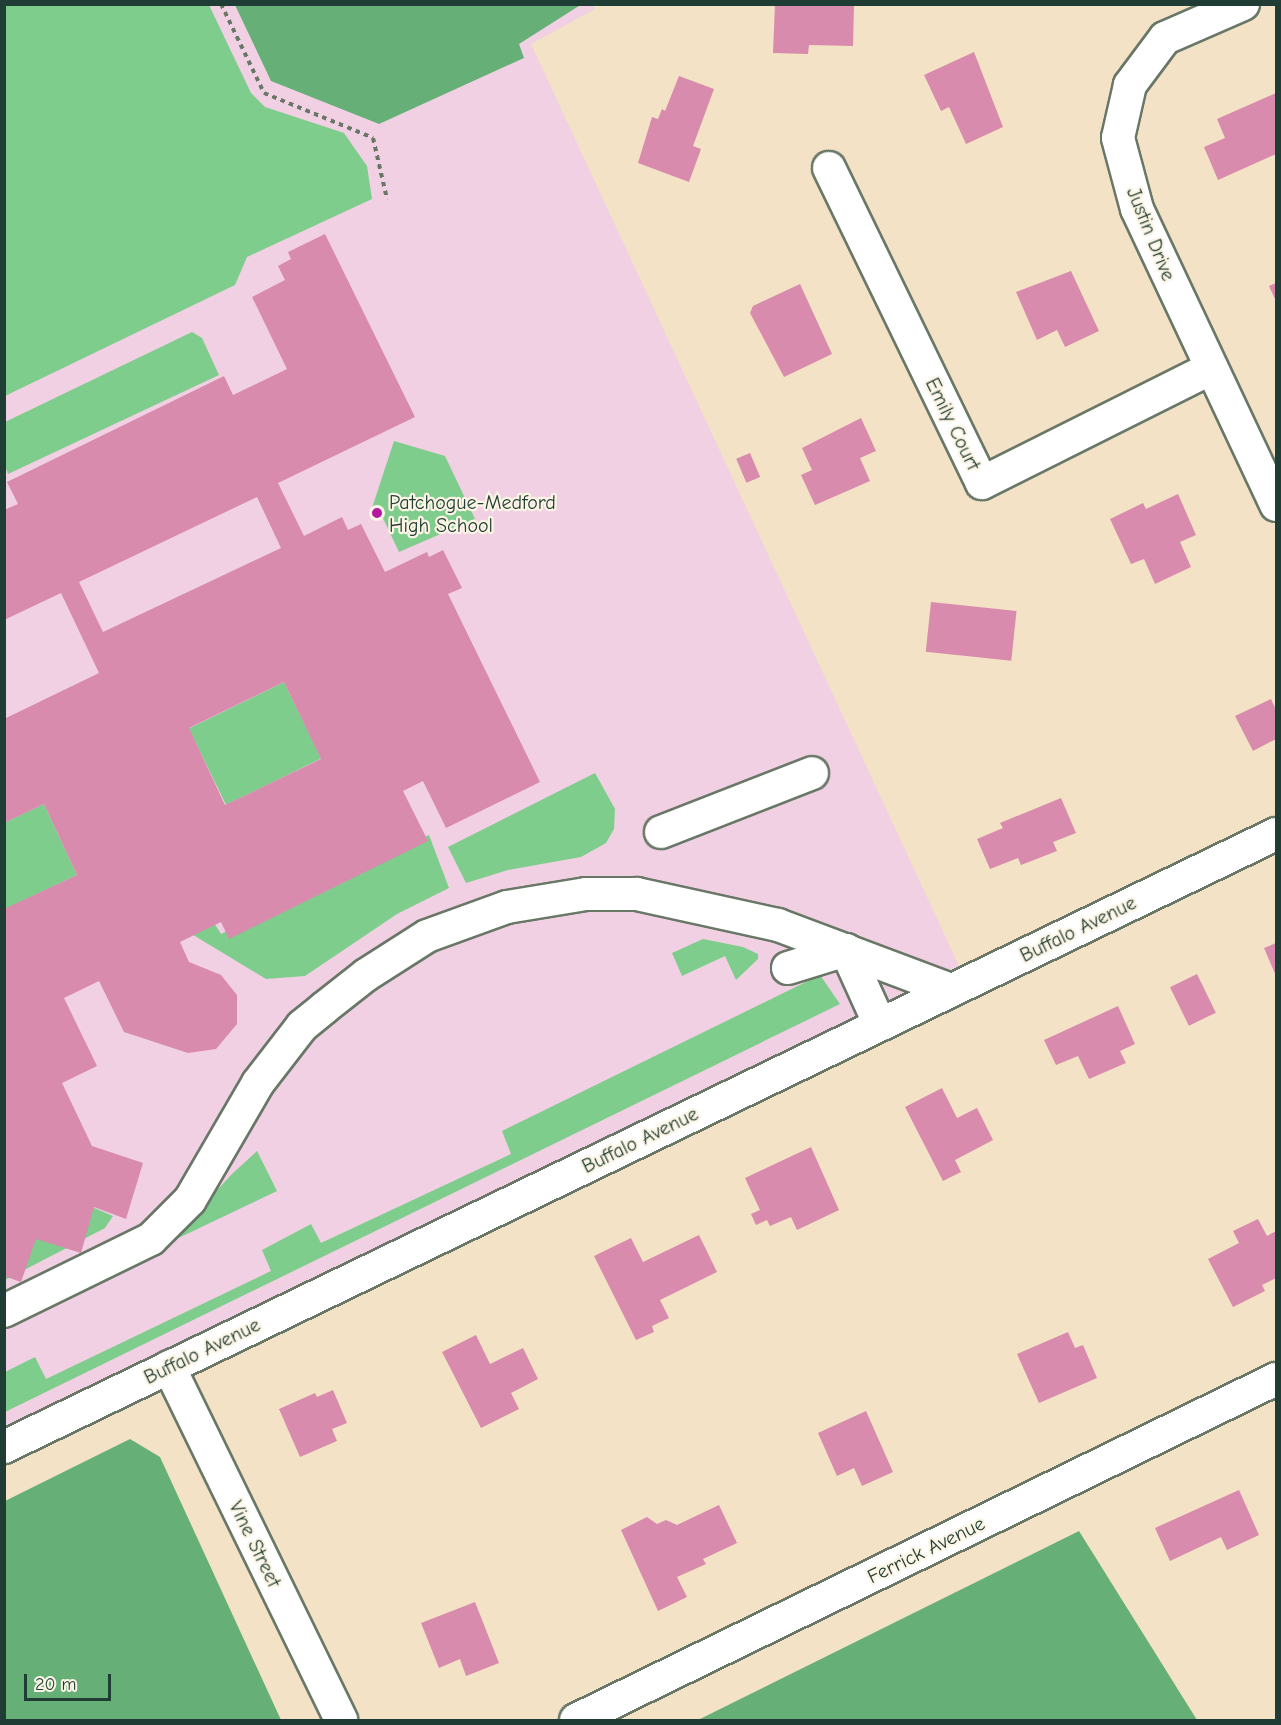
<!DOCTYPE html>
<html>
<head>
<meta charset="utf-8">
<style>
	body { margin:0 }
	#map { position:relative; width:1281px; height:1725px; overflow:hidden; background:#f3e2c6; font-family:"Comic Neue",sans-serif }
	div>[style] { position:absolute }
	.built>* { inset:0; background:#f1d0e3 }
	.green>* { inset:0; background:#7ecd8c; transform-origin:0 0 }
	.forest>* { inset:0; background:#66b078 }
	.building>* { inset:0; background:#d88bac; transform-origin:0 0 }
	.path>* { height:4px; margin-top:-2px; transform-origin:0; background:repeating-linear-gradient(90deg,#697767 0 4.5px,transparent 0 9px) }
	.roads { filter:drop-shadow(2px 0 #697767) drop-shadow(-2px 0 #697767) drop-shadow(0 2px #697767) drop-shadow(0 -2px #697767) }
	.minor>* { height:32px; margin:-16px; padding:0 16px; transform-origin:16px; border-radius:16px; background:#fff }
	.dots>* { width:16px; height:16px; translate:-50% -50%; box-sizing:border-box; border:3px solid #fcf5e5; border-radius:50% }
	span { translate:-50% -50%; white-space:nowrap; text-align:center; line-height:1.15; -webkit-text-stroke:4.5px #fcf5e5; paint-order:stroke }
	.street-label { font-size:20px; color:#1f3d34 }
	.poi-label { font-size:20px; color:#1f3d34 }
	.left { translate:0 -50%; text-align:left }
	.frame { position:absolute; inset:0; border:6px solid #1f3d34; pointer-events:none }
	.scale { position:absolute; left:24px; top:1674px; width:87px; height:27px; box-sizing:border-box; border:3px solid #1f3d34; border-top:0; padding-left:8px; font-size:18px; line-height:21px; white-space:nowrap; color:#1f3d34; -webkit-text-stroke:4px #fcf5e5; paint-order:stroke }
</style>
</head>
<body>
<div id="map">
	<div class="built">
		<div style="clip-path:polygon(5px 5px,593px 5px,595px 9px,531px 44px,967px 983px,5px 1449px)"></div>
	</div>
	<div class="green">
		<div style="clip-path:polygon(4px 5px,209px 5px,251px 93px,265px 107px,344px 133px,367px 166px,372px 199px,247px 257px,235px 285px,5px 396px)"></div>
		<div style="clip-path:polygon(192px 332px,202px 338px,219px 375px,8px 474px,5px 466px,5px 422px)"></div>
		<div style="clip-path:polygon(394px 441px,445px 456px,475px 519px,399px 552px,382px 516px,371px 511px)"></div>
		<div style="left:284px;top:682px;width:85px;height:106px;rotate:64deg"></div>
		<div style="clip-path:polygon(595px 773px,615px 809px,614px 829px,606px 843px,581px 857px,508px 870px,466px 883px,448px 847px)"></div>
		<div style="clip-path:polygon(44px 804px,77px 875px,5px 909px,4px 823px)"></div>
		<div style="clip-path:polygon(429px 835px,449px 888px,397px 914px,305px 976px,266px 979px,185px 930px,211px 918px,221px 934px)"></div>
		<div style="clip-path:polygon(703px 939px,743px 947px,758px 954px,758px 959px,736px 980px,725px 956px,682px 976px,672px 953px)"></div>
		<div style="clip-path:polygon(820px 975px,840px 1004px,5px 1412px,5px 1372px,35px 1357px,46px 1379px,271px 1271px,262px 1250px,311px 1224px,321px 1243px,511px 1154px,502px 1131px)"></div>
		<div style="clip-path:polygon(257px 1151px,277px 1191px,168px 1243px,232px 1174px)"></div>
		<div style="clip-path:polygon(85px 1204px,113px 1216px,105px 1228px,5px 1280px,26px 1231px)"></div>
	</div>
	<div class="forest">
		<div style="clip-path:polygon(582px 4px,519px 44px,524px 58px,379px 124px,271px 81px,235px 5px)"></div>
		<div style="clip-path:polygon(130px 1439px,160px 1457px,281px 1720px,5px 1720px,5px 1501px)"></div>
		<div style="clip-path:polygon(1079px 1531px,1197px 1720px,698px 1720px)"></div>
	</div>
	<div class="building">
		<div style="clip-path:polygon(775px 4px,854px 5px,853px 46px,809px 45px,808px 54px,773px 53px)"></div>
		<div style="clip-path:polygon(974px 52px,1003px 127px,966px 144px,949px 107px,941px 111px,924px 75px)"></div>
		<div style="clip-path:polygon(679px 76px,714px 89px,693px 146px,701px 149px,689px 182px,638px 163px,652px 117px,658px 119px,662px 109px,665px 111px)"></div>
		<div style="clip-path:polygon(1276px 93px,1276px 154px,1218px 180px,1204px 147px,1225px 138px,1217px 119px)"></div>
		<div style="clip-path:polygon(evenodd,325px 234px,415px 417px,278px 483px,304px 536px,342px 517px,348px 530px,361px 524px,385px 572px,427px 552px,429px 557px,443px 550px,462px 588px,448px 594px,540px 782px,446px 828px,423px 781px,403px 791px,428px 841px,229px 939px,221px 922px,180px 942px,189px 962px,221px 975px,237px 995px,237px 1024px,216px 1049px,188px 1053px,124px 1032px,99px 981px,64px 998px,97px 1066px,62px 1083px,92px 1146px,143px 1163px,126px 1219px,94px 1207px,81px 1253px,36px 1239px,21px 1282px,4px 1276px,4px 909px,77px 875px,44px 804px,4px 823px,4px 719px,99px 673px,61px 593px,4px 620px,4px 510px,18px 504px,7px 482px,224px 376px,233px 395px,287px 369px,252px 297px,285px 280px,278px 266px,291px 259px,288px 252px,325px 234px,257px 497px,281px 548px,103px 632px,79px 582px,257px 497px,325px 234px,284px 682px,321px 759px,225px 805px,189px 728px,284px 682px)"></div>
		<div style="clip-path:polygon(1071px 271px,1099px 331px,1065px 347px,1057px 330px,1037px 340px,1016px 292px)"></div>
		<div style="clip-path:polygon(1276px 283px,1276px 301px,1269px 286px)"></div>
		<div style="clip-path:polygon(800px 284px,832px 354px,784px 377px,750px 313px,753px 306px)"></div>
		<div style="clip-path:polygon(861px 418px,876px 451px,860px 458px,870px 481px,815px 505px,801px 475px,812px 470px,802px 448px)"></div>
		<div style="left:750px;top:453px;width:26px;height:15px;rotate:67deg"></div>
		<div style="clip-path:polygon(1178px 494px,1196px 535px,1180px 542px,1191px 567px,1155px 584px,1144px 559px,1131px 564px,1110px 519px,1143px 503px,1146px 509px)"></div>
		<div style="left:931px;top:602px;width:86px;height:50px;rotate:6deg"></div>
		<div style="clip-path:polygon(1271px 699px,1276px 710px,1276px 739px,1253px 751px,1235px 716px)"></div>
		<div style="clip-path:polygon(1061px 798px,1076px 833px,1053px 842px,1057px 851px,1021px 865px,1018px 858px,990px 869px,977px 839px,1003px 828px,1000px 823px)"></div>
		<div style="clip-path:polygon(1276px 943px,1276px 976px,1264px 948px)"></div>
		<div style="left:1197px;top:974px;width:43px;height:30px;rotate:64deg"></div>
		<div style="clip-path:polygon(1118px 1006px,1135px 1044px,1120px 1051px,1126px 1063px,1089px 1079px,1078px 1056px,1056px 1065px,1044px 1040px)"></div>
		<div style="clip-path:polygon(942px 1088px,957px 1118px,977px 1108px,993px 1140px,955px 1160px,961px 1172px,943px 1181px,905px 1107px)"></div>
		<div style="clip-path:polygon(811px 1147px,839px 1210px,797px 1230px,791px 1217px,770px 1226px,767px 1220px,756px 1225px,751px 1214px,760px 1210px,745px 1178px)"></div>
		<div style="clip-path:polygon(1258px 1219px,1267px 1236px,1276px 1231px,1276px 1278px,1262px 1285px,1265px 1291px,1233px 1307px,1208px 1259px,1239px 1243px,1233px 1231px)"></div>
		<div style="clip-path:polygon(699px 1235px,717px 1272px,660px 1300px,669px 1318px,652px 1326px,654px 1332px,636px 1340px,594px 1256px,631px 1238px,643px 1262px)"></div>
		<div style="clip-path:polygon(1068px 1332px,1075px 1348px,1083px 1345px,1097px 1378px,1039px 1403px,1017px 1354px)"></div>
		<div style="clip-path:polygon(476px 1335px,490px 1364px,523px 1348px,538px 1379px,511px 1393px,519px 1409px,481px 1428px,442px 1352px)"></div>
		<div style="clip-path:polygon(333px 1390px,347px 1423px,332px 1429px,337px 1441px,300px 1457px,279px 1409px,315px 1393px,317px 1397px)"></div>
		<div style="clip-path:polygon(866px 1411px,893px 1472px,862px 1486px,854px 1468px,837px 1476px,818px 1433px)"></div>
		<div style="clip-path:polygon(1239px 1490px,1259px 1535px,1227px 1550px,1221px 1537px,1170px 1561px,1155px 1528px)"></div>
		<div style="clip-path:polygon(719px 1505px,737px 1543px,703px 1559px,706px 1564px,677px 1577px,687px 1597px,658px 1611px,621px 1530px,647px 1517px,657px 1524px,666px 1520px,677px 1525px)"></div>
		<div style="clip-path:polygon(475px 1602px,499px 1663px,466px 1676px,460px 1659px,439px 1668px,421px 1623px)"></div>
	</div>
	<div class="path">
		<div style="left:221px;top:4px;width:99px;rotate:64.2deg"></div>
		<div style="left:264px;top:93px;width:118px;rotate:22.4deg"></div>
		<div style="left:373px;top:138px;width:63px;rotate:77.1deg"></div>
	</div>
	<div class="roads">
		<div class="minor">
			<div style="left:1243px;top:4px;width:85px;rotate:156.4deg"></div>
			<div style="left:1165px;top:38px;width:59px;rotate:126.7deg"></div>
			<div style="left:1130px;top:85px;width:54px;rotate:102.8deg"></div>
			<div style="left:1118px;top:138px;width:73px;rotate:75deg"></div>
			<div style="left:1137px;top:209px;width:327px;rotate:64.8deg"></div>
			<div style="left:829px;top:168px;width:350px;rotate:64.1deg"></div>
			<div style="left:982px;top:483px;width:255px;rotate:-26.6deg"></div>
			<div style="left:661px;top:832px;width:162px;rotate:-21.3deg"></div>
			<div style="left:788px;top:968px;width:61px;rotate:-17.2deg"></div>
			<div style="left:846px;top:950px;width:82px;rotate:65.6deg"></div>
			<div style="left:4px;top:1311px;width:164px;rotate:-26.1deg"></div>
			<div style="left:151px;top:1239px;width:55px;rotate:-45deg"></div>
			<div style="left:190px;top:1200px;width:135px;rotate:-59.8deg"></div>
			<div style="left:258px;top:1083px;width:72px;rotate:-52.3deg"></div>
			<div style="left:302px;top:1026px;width:28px;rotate:-39deg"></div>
			<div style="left:324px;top:1008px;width:53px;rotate:-38.2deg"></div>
			<div style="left:366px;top:975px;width:72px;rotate:-32.6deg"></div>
			<div style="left:427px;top:936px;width:85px;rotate:-19.9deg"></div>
			<div style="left:507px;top:907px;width:80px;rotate:-9.3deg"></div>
			<div style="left:586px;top:894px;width:51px"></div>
			<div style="left:637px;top:894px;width:144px;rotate:12.4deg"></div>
			<div style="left:778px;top:925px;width:185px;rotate:20.6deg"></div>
			<div style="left:169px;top:1367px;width:393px;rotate:64deg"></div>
			<div style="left:4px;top:1447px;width:1412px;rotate:-25.73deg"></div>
			<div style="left:576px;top:1720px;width:779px;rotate:-25.97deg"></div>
		</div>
	</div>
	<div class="dots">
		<div style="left:377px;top:513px;background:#b5179e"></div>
	</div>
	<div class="street-label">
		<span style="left:1151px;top:234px;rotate:68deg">Justin Drive</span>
		<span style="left:953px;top:424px;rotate:64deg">Emily Court</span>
		<span style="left:1078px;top:929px;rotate:-26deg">Buffalo Avenue</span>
		<span style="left:640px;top:1140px;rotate:-26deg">Buffalo Avenue</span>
		<span style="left:202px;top:1351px;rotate:-26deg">Buffalo Avenue</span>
		<span style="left:255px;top:1544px;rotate:64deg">Vine Street</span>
		<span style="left:926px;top:1550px;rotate:-26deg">Ferrick Avenue</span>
	</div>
	<div class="poi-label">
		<span class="left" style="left:389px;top:514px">Patchogue-Medford<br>High School</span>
	</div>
	<div class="frame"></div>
	<div class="scale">20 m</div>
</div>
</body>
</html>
